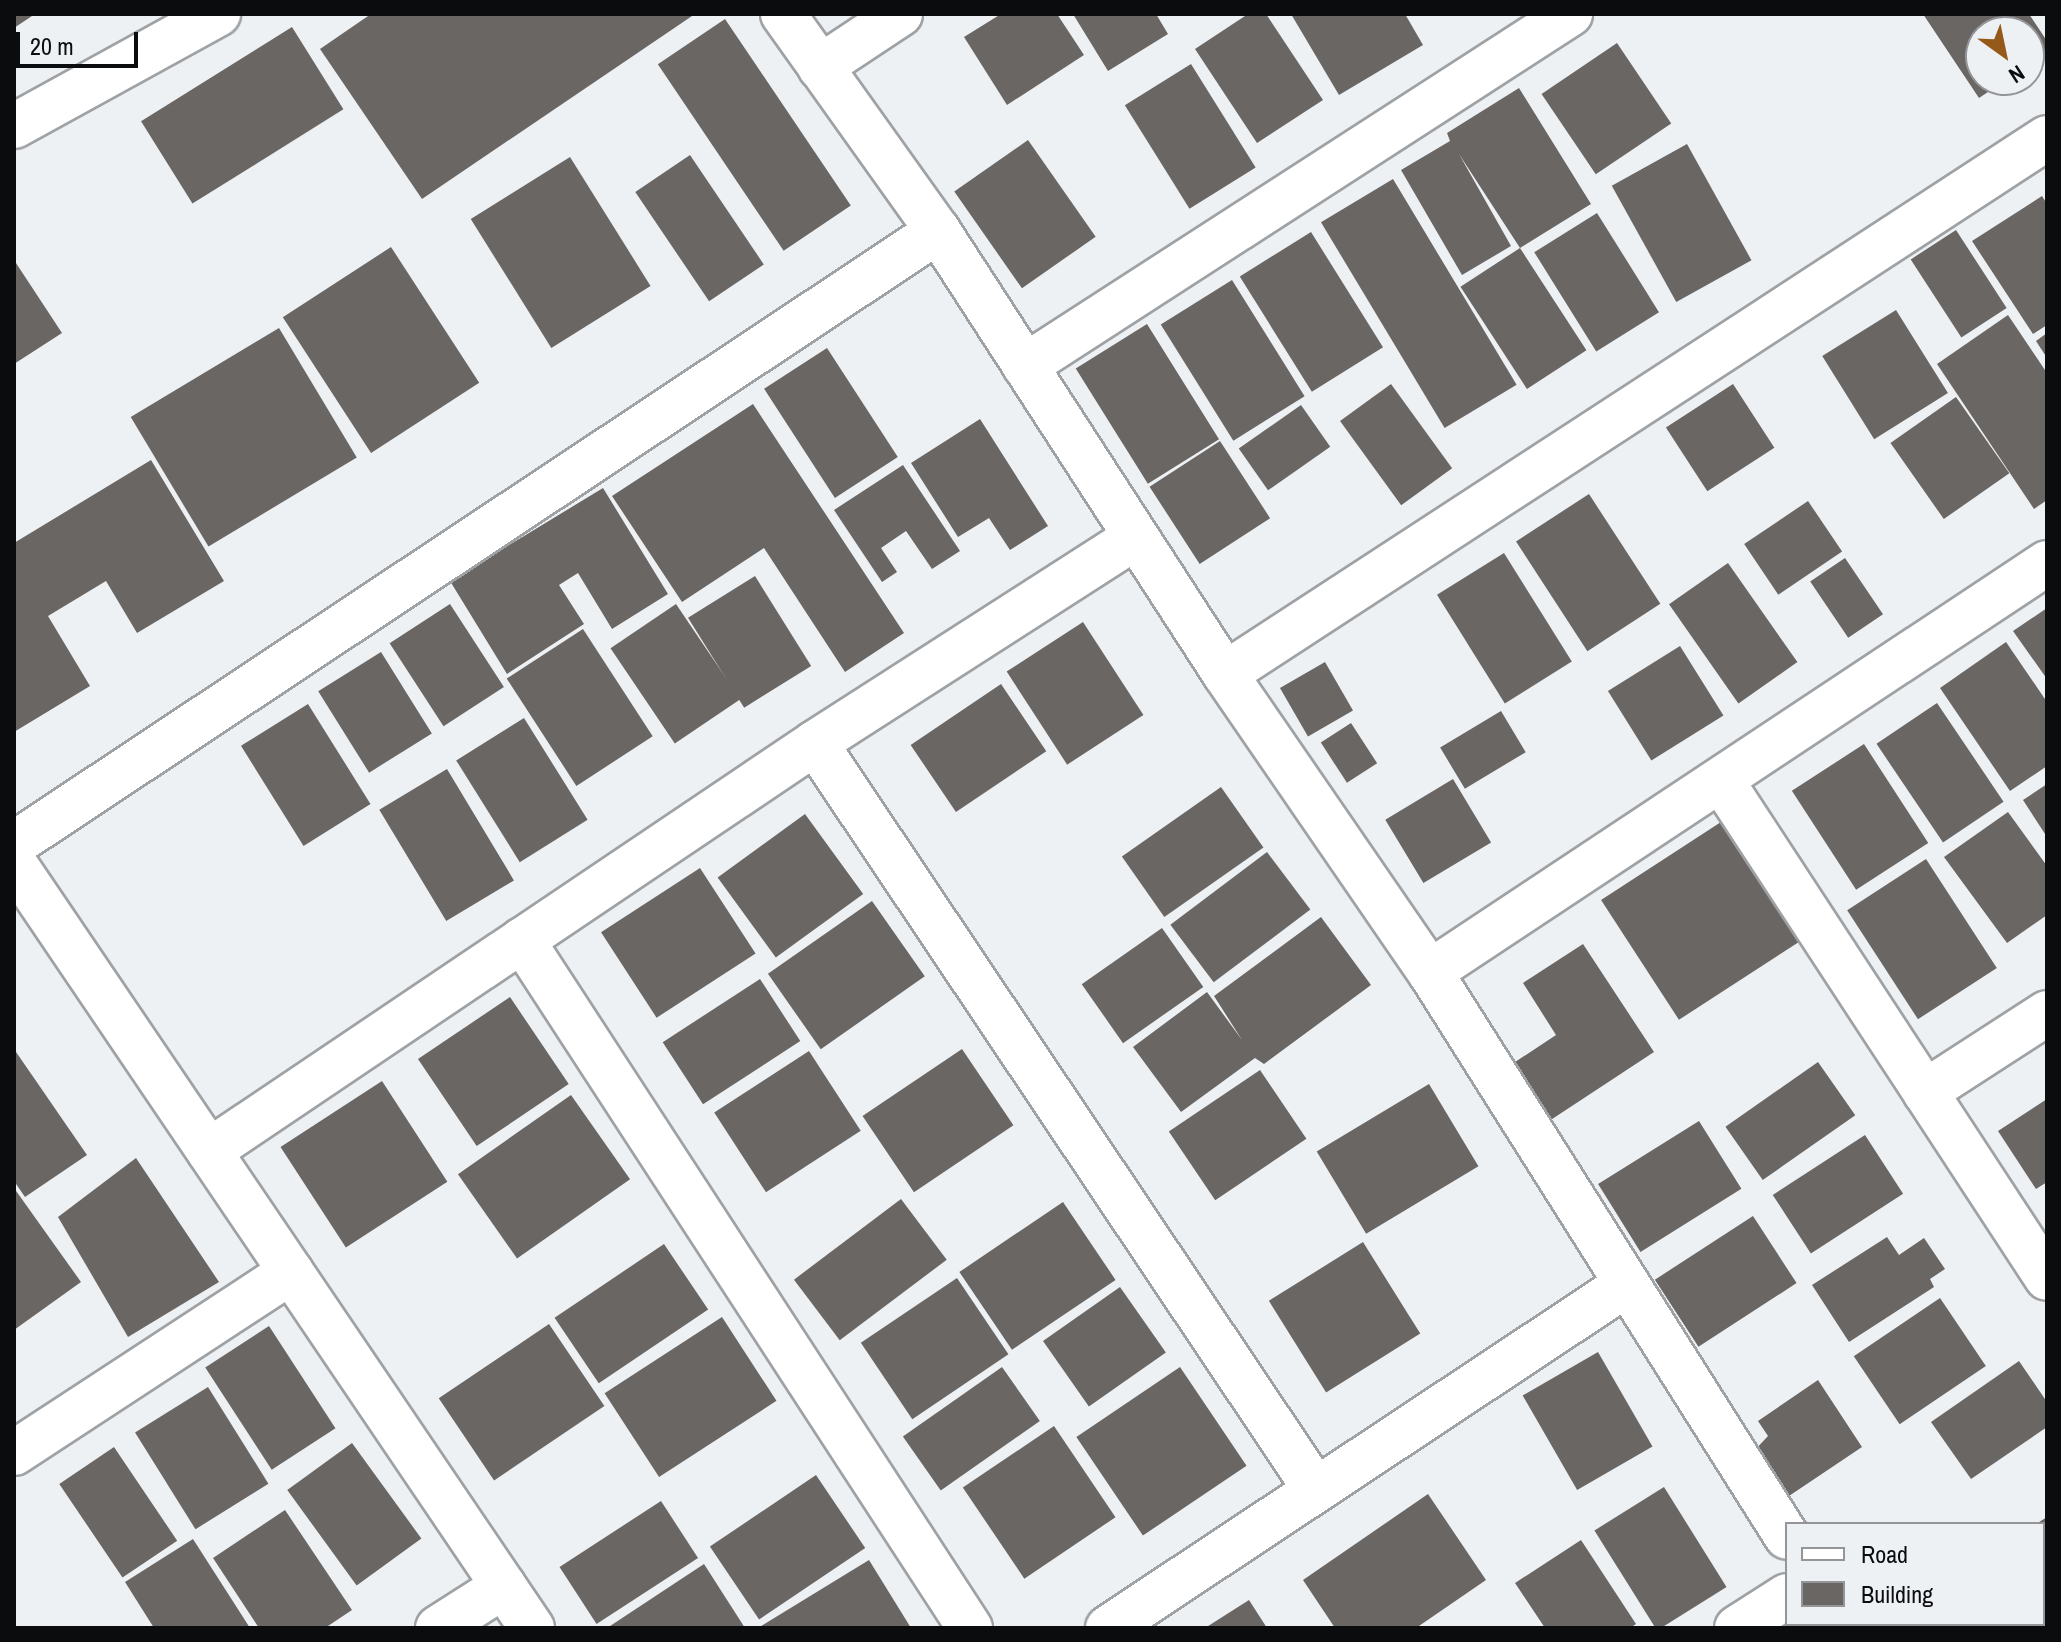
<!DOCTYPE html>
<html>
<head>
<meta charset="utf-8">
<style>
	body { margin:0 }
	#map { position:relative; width:2061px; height:1642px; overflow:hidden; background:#eef1f4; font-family:"Archivo Narrow",sans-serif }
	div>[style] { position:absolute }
	.building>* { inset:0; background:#6a6664; transform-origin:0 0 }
	.roads { filter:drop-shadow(2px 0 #9fa2a5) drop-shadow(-2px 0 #9fa2a5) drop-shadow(0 2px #9fa2a5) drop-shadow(0 -2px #9fa2a5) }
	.minor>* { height:44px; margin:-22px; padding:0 22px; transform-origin:22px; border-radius:22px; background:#fff }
	.tertiary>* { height:44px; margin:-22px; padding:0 22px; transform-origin:22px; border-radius:22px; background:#fff }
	span { translate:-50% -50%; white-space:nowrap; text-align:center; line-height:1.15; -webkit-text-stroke:6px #eef1f4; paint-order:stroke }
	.frame { position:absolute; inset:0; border:16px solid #0b0c0d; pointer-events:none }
	.legend { position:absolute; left:1785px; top:1522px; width:260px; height:104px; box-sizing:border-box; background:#eef1f4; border:2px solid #939598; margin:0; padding:10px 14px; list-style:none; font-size:24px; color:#0b0c0d }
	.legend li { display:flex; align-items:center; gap:16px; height:40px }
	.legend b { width:40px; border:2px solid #939598 }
	.north { position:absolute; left:1965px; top:16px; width:80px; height:80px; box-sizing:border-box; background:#eef1f4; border:2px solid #939598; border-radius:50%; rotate:147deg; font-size:22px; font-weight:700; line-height:32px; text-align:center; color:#0b0c0d }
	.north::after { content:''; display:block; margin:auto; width:28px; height:36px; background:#955a19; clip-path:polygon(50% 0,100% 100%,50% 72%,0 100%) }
	.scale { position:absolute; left:16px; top:32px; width:122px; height:36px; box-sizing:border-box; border:4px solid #0b0c0d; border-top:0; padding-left:10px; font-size:24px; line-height:28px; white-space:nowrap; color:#0b0c0d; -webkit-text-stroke:6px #eef1f4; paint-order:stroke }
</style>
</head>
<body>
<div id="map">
	<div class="building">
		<div style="clip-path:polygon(14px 14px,35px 14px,14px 28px)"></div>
		<div style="clip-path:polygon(371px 14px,695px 14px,422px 199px,320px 49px)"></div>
		<div style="clip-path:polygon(1001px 14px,1057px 14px,1084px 55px,1007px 105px,964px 37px)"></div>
		<div style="clip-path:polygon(1073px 14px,1156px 14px,1168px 34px,1108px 71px)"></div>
		<div style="clip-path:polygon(1248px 14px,1266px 14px,1323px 100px,1257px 143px,1195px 49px)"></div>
		<div style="clip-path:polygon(1291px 14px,1405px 14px,1423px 45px,1339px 95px)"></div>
		<div style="clip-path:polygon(1923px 14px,2029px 14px,2047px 41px,2047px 52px,2029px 64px,2029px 32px,1981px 32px,1981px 80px,2006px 80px,1979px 98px)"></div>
		<div style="left:725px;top:19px;width:225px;height:81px;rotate:56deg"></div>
		<div style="left:292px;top:27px;width:97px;height:178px;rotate:58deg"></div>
		<div style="left:1617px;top:43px;width:97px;height:91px;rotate:56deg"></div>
		<div style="left:1191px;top:64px;width:122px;height:78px;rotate:58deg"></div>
		<div style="clip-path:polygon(1519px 88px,1591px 204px,1520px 248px,1459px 154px,1511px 246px,1462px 275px,1401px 170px,1450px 141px,1447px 133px)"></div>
		<div style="left:1028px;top:140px;width:118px;height:90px;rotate:55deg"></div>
		<div style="left:1687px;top:144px;width:133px;height:86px;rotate:61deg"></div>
		<div style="left:690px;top:155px;width:132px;height:66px;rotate:56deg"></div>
		<div style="left:570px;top:157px;width:152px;height:117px;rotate:58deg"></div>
		<div style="left:1393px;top:179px;width:240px;height:84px;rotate:59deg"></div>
		<div style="clip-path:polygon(2042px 196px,2047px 204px,2047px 325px,2033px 334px,1972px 241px)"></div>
		<div style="left:1597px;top:213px;width:117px;height:74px;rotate:58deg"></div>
		<div style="left:1956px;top:230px;width:93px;height:54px;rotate:57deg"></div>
		<div style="left:1311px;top:232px;width:136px;height:84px;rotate:58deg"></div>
		<div style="left:391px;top:247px;width:162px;height:129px;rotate:57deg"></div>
		<div style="left:1520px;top:248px;width:122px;height:71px;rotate:57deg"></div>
		<div style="clip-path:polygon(14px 260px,62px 333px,14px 364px)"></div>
		<div style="left:1232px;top:280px;width:137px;height:84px;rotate:58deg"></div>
		<div style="left:1896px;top:310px;width:98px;height:87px;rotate:58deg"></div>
		<div style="clip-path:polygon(2008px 315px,2047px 373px,2047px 500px,2034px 509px,1937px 364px)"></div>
		<div style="left:1147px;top:324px;width:136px;height:84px;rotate:58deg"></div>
		<div style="left:279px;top:328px;width:151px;height:173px;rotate:59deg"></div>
		<div style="clip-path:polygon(2047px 333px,2047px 358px,2036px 341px)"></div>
		<div style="left:827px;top:348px;width:130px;height:75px;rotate:57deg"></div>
		<div style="left:1391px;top:384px;width:104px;height:63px;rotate:54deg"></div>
		<div style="left:1733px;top:384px;width:76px;height:80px;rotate:57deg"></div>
		<div style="left:1956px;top:397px;width:93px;height:80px;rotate:55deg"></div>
		<div style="clip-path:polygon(753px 404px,904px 633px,845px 672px,764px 548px,682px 602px,612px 496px)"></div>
		<div style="left:1301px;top:405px;width:51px;height:76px;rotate:55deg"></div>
		<div style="clip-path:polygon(980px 419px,1048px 526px,1010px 550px,989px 518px,958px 537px,911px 463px)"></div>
		<div style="left:1220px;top:441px;width:92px;height:84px;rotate:57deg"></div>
		<div style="clip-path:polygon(151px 460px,224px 581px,137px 633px,106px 581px,48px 616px,90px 686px,14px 732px,14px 543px)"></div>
		<div style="clip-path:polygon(903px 465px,960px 551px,932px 569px,906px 531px,881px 548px,897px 572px,882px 582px,834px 510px)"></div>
		<div style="clip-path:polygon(603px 488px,668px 594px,612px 629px,578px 573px,559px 585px,584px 624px,507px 674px,450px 581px)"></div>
		<div style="left:1589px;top:494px;width:131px;height:87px;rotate:57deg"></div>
		<div style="left:1808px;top:501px;width:61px;height:77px;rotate:56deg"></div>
		<div style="left:1504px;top:553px;width:128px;height:79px;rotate:58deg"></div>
		<div style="left:1845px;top:558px;width:68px;height:42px;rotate:56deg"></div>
		<div style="left:1728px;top:563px;width:121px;height:72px;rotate:55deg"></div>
		<div style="left:755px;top:576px;width:106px;height:79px;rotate:58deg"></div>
		<div style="left:450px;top:604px;width:99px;height:72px;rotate:57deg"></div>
		<div style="left:676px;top:604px;width:115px;height:79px;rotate:56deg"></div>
		<div style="clip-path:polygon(2047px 608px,2047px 679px,2013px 631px)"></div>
		<div style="left:1083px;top:622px;width:111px;height:91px;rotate:57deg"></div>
		<div style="left:583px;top:629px;width:128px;height:91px;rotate:57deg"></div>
		<div style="clip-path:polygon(2006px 642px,2047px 702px,2047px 766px,2010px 791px,1940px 688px)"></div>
		<div style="left:1680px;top:646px;width:82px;height:85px;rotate:58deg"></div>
		<div style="left:381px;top:652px;width:96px;height:74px;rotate:58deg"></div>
		<div style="left:1325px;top:662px;width:56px;height:52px;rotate:60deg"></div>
		<div style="left:1001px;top:684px;width:81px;height:109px;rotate:56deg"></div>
		<div style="left:1937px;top:703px;width:119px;height:73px;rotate:56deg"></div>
		<div style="left:308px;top:704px;width:118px;height:79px;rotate:58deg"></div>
		<div style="left:1501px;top:711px;width:48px;height:71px;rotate:59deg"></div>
		<div style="left:524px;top:718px;width:120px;height:80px;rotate:58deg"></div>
		<div style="left:1351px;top:723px;width:48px;height:36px;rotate:57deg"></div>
		<div style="left:1864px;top:744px;width:118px;height:86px;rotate:57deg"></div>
		<div style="left:447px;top:769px;width:130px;height:79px;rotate:59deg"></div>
		<div style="left:1453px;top:779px;width:74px;height:79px;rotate:59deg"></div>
		<div style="clip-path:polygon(2047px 784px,2047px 837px,2023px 800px)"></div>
		<div style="left:1221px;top:787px;width:74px;height:121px;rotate:55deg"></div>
		<div style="clip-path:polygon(2008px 812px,2047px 866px,2047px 915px,2007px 943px,1944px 857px)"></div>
		<div style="left:805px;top:814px;width:99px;height:108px;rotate:54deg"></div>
		<div style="left:1721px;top:822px;width:143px;height:143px;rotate:57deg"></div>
		<div style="left:1267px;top:852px;width:72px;height:121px;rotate:53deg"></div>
		<div style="left:1926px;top:859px;width:130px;height:94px;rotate:57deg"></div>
		<div style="left:700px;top:868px;width:102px;height:118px;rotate:57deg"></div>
		<div style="left:872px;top:901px;width:92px;height:127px;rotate:55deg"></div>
		<div style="clip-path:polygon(1321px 917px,1371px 985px,1264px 1064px,1255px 1058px,1181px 1112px,1133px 1047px,1207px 992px,1242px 1040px,1214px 996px)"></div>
		<div style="left:1162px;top:928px;width:72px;height:98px;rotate:55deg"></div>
		<div style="clip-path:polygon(1583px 944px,1654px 1052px,1540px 1127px,1503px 1070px,1556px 1035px,1523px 983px)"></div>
		<div style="left:760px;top:979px;width:74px;height:116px;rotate:57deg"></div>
		<div style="left:510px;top:997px;width:105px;height:111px;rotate:56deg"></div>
		<div style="clip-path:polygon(14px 1049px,87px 1155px,25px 1197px,14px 1181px)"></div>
		<div style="left:962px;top:1049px;width:92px;height:120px;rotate:56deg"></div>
		<div style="left:809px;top:1051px;width:95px;height:113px;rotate:57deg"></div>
		<div style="left:1818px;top:1062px;width:65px;height:113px;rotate:55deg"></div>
		<div style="left:1260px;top:1070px;width:83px;height:110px;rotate:56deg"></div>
		<div style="left:382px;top:1081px;width:120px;height:121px;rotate:57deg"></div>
		<div style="left:1429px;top:1084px;width:96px;height:131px;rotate:59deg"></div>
		<div style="left:571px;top:1095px;width:103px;height:138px;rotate:55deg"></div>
		<div style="clip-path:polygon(2047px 1099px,2047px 1182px,2036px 1189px,1998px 1131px)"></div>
		<div style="left:1699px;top:1121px;width:80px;height:119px;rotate:58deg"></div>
		<div style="left:1865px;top:1135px;width:70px;height:110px;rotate:57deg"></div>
		<div style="clip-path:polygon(136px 1158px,219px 1282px,128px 1337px,58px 1217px)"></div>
		<div style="clip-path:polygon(14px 1188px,81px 1282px,14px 1330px)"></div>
		<div style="left:901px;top:1199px;width:76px;height:134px;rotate:53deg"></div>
		<div style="left:1063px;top:1202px;width:94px;height:125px;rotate:56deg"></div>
		<div style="left:1753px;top:1216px;width:80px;height:117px;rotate:57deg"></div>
		<div style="clip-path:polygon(1887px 1237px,1899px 1255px,1924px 1238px,1945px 1269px,1930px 1279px,1934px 1287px,1849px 1342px,1812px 1285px)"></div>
		<div style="left:1363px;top:1242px;width:108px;height:111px;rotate:58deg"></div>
		<div style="left:664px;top:1244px;width:79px;height:132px;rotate:56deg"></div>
		<div style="left:957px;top:1278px;width:92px;height:116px;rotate:56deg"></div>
		<div style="left:1120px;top:1287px;width:80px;height:94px;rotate:55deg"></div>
		<div style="left:1940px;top:1298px;width:82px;height:104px;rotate:56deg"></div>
		<div style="left:722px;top:1317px;width:100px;height:140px;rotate:57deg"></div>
		<div style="left:549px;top:1324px;width:99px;height:133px;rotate:56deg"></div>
		<div style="left:269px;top:1326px;width:122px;height:76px;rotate:57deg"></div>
		<div style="left:1598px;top:1352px;width:109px;height:87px;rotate:60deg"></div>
		<div style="clip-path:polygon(2019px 1361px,2047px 1402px,2047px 1427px,1971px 1479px,1931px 1422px)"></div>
		<div style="left:1002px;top:1367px;width:66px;height:121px;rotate:55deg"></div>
		<div style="left:1180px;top:1367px;width:119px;height:125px;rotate:56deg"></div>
		<div style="clip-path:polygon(1818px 1380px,1862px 1447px,1786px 1498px,1754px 1451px,1768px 1436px,1758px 1421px)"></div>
		<div style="left:208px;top:1387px;width:114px;height:86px;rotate:58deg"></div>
		<div style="left:1054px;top:1426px;width:110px;height:110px;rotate:56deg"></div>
		<div style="left:352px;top:1443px;width:118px;height:80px;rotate:54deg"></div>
		<div style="left:114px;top:1447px;width:113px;height:66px;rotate:56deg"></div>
		<div style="left:816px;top:1475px;width:88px;height:128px;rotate:56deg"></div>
		<div style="left:1664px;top:1487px;width:118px;height:82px;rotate:58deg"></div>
		<div style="clip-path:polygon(1428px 1494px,1486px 1580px,1416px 1628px,1335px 1628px,1303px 1580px)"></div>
		<div style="left:661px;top:1501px;width:68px;height:121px;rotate:57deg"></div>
		<div style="clip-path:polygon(285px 1510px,352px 1610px,325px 1628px,259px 1628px,213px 1558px)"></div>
		<div style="clip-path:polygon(2047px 1517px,2047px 1593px,2043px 1524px,2036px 1524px)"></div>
		<div style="clip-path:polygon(193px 1539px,250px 1628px,154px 1628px,125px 1582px)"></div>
		<div style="clip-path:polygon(1581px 1540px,1636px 1624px,1630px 1628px,1545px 1628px,1515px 1583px)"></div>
		<div style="clip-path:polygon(869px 1560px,911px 1628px,758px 1628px)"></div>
		<div style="clip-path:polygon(704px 1564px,745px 1628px,607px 1628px)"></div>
		<div style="clip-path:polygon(1249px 1600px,1267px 1628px,1205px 1628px)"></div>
		<div style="clip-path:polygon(2047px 1611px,2047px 1628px,2023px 1628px,2043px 1624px)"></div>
		<div style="clip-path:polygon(1901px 1624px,2012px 1624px,2006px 1628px)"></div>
	</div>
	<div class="roads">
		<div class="minor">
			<div style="left:783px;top:14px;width:267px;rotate:54.5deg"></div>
			<div style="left:938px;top:231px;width:528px;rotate:57.06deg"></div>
			<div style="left:1225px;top:674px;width:362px;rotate:55.5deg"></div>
			<div style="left:1430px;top:972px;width:668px;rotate:57.71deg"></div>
			<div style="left:820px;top:67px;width:96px;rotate:-33.5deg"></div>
			<div style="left:1025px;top:366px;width:649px;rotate:-32.86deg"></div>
			<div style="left:1225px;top:674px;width:981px;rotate:-33.11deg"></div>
			<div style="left:815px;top:743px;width:899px;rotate:56.15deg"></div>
			<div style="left:1721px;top:780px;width:595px;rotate:56.79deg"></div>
			<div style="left:14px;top:844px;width:1109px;rotate:-33.56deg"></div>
			<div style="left:14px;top:863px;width:924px;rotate:55.9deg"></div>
			<div style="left:522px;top:940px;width:821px;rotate:56.93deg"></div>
			<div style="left:1430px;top:972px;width:740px;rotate:-33.54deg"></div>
			<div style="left:1925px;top:1092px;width:145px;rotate:-32.9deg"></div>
			<div style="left:209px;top:1151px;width:731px;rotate:-33.95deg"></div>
			<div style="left:815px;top:743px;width:381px;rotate:-32.7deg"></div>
			<div style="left:14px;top:1453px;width:331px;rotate:-33.2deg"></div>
			<div style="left:1844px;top:1624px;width:4px;rotate:63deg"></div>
			<div style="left:438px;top:1628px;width:78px;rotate:-32.5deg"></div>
			<div style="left:1108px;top:1628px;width:619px;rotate:-33.54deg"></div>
			<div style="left:1737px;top:1628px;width:59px;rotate:-32.6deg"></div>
		</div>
		<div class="tertiary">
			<div style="left:14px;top:126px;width:233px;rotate:-28.8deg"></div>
		</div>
	</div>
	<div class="frame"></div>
	<ul class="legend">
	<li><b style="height:10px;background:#fff"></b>Road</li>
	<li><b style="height:22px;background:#6a6664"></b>Building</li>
	</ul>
	<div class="north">N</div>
	<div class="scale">20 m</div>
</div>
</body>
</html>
